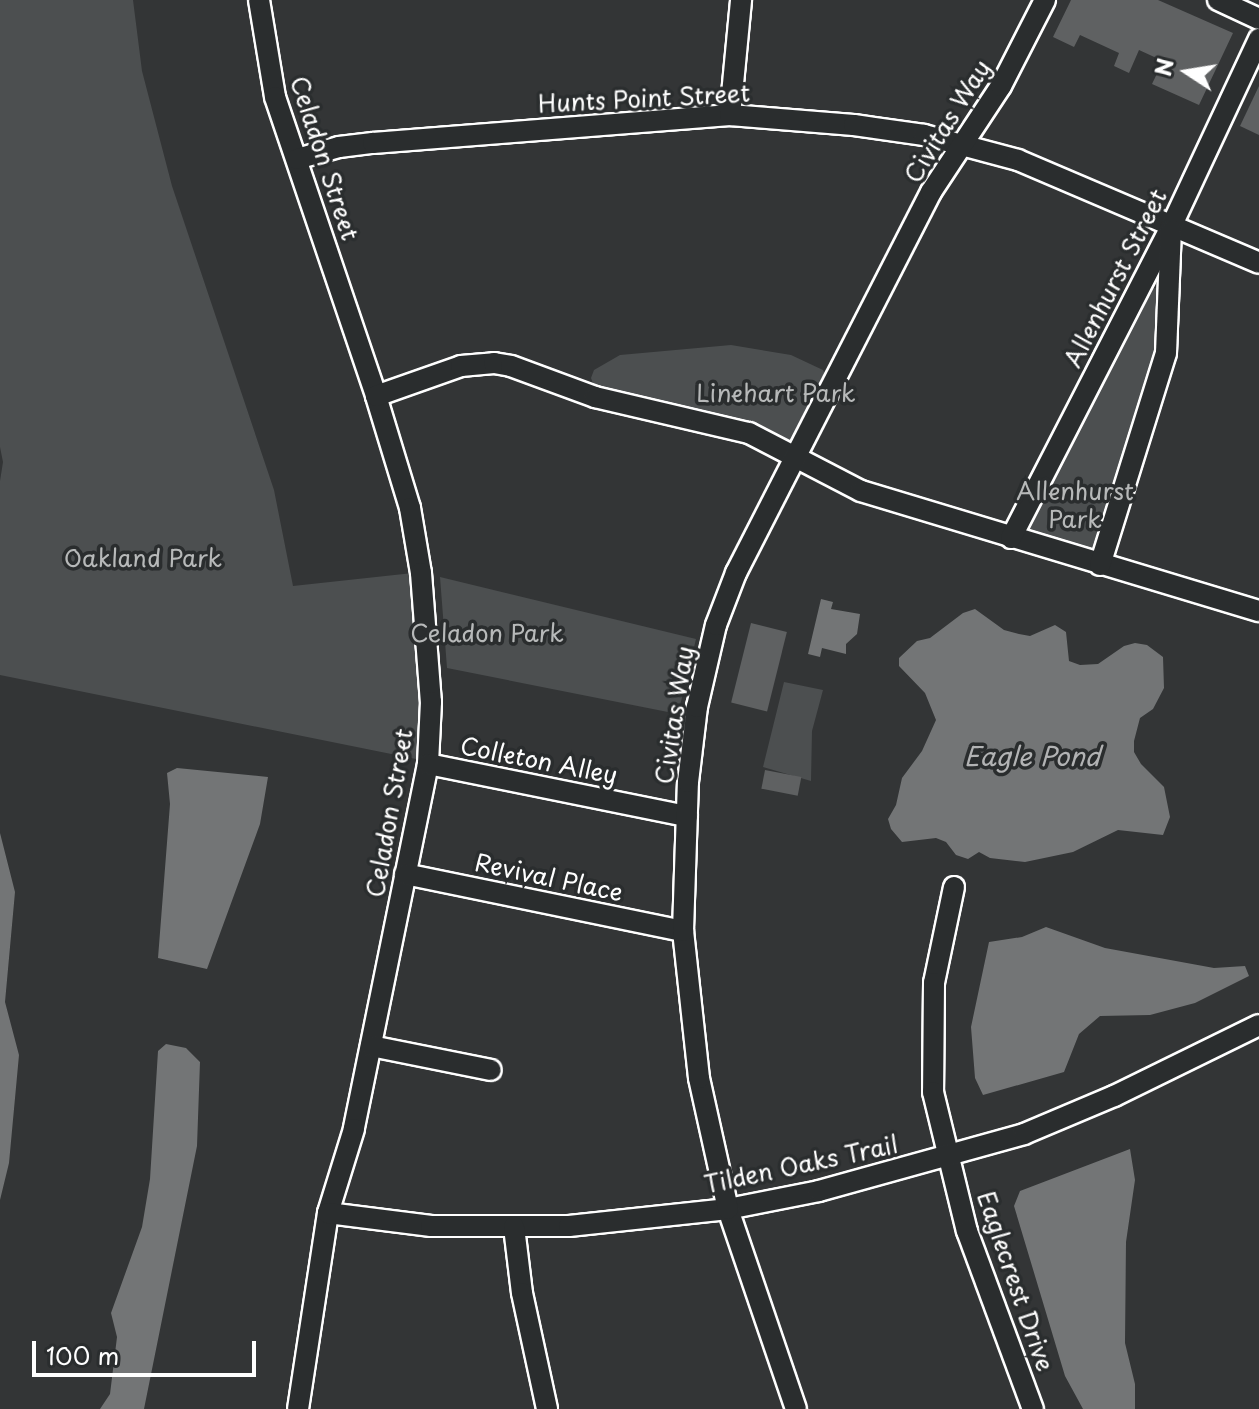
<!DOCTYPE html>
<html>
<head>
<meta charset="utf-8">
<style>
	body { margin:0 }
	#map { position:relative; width:1259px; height:1409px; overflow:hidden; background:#333536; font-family:"Playpen Sans",sans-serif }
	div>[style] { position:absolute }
	.green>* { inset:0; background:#4c4f50 }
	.water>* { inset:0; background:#737576 }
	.building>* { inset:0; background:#5f6162; transform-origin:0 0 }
	.roads { filter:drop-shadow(2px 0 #fff) drop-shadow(-2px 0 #fff) drop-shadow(0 2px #fff) drop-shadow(0 -2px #fff) }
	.minor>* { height:20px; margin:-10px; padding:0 10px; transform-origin:10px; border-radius:10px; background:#2a2d2e }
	span { translate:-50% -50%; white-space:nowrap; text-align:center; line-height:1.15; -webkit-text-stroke:7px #2a2d2e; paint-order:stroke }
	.street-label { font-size:24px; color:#fff }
	.park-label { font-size:24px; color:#b7b9b9 }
	.water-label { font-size:26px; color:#b2b3b4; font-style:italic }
	.north { position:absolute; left:1147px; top:32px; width:80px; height:80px; -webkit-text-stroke:6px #2a2d2e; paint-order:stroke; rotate:282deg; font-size:22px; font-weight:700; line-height:32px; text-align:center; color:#fff }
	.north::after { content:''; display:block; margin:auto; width:28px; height:36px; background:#fff; clip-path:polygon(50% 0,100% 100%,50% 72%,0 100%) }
	.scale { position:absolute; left:32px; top:1341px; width:224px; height:36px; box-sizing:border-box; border:4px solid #fff; border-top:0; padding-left:10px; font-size:24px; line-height:28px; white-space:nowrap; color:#fff; -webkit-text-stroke:6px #2a2d2e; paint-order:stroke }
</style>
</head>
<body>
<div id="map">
	<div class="green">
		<div style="clip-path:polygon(0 0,133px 0,142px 71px,172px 186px,274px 490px,293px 586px,413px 573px,423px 744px,416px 759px,0 675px,0 481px,3px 462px,0 447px)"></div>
		<div style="clip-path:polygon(1157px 288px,1162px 296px,1159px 350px,1098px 546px,1092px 552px,1027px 531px,1026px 525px,1148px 289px)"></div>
		<div style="clip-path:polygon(731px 345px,791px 355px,823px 370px,826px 376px,792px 443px,785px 443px,749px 424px,718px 415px,603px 389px,594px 386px,591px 378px,594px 370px,620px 355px)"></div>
		<div style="clip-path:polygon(440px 577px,696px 639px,678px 714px,447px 668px)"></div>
		<div style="clip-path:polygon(784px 682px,823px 690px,812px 731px,811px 781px,763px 767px)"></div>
	</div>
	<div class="water">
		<div style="clip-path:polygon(821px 599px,833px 602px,831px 609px,860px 614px,857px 634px,846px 644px,846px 654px,822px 648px,820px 657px,808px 654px)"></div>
		<div style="clip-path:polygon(975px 609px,1004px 630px,1019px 634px,1030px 636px,1055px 625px,1066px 632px,1069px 661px,1080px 665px,1098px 664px,1124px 646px,1135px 643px,1147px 645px,1163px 657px,1164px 688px,1153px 709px,1140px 718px,1134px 741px,1134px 752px,1141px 764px,1164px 787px,1170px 817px,1163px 835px,1118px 830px,1073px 852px,1025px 862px,990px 858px,979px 852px,968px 859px,956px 855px,946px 842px,936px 838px,902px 842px,891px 829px,888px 819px,896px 805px,902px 778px,922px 751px,936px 720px,925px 693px,899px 666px,899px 658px,917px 641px,930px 638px,963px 613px)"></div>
		<div style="clip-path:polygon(177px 768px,268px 777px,260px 824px,207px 969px,158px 958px,170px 804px,167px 773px)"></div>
		<div style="clip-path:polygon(0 833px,15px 892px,5px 1002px,19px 1055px,9px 1163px,0 1200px)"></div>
		<div style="clip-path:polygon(1046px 927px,1105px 948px,1214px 968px,1245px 966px,1249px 976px,1195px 1003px,1150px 1015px,1100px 1016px,1079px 1034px,1064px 1072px,983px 1095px,975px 1078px,971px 1027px,989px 942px,1022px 937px)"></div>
		<div style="clip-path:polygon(166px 1044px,186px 1048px,200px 1062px,197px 1146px,144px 1409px,100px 1409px,110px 1394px,117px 1337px,111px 1313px,142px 1227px,150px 1179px,158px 1051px)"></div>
		<div style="clip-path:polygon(1130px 1149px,1135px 1180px,1126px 1242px,1125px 1343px,1135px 1384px,1135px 1409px,1083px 1409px,1065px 1376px,1014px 1206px,1020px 1191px)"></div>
	</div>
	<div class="building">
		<div style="clip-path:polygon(1071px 0,1158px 0,1233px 33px,1199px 105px,1152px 84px,1163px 61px,1139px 50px,1129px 73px,1114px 66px,1119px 53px,1080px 35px,1074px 47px,1053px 37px)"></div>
		<div style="clip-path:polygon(1259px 86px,1259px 135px,1240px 126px)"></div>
		<div style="left:751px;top:623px;width:37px;height:82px;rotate:14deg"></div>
		<div style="left:765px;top:770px;width:37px;height:19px;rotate:11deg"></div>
	</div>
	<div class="roads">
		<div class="minor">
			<div style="left:259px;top:0;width:98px;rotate:80.6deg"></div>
			<div style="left:275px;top:97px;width:316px;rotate:71.3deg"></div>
			<div style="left:376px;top:396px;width:117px;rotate:73.1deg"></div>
			<div style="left:410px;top:508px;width:66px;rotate:80.4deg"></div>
			<div style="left:421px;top:573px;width:129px;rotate:85.6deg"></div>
			<div style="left:431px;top:702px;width:62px;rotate:92.8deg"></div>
			<div style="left:428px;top:764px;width:372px;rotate:101.5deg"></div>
			<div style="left:354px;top:1129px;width:88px;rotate:107.2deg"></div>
			<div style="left:328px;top:1213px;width:198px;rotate:98.7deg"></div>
			<div style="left:1218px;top:0;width:45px;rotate:24.9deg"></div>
			<div style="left:730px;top:115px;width:116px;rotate:-84.5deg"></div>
			<div style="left:297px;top:159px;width:44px;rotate:-15.9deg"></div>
			<div style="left:339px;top:147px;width:34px;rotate:-7deg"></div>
			<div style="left:373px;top:143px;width:358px;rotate:-4.5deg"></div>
			<div style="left:730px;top:115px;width:124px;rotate:4.6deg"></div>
			<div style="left:854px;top:125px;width:71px;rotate:8.1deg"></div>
			<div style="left:924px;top:135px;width:97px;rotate:14.9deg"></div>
			<div style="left:1018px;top:160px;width:262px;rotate:23.1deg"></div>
			<div style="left:376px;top:396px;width:90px;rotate:-19.4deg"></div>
			<div style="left:461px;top:366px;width:33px;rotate:-5deg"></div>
			<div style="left:494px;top:363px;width:17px;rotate:10deg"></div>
			<div style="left:511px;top:366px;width:90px;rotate:20.3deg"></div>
			<div style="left:595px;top:397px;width:158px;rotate:13.2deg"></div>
			<div style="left:749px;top:433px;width:126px;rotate:27.4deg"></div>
			<div style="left:861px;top:491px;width:416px;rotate:16.8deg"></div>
			<div style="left:1011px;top:538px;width:350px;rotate:-62.8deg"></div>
			<div style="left:1171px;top:227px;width:208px;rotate:-64.9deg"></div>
			<div style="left:1100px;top:565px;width:222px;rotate:-72.7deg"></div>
			<div style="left:1166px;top:353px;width:122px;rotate:-87.7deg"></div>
			<div style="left:428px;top:764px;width:264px;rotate:11.4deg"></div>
			<div style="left:405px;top:874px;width:284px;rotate:11.6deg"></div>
			<div style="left:954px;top:887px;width:98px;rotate:101.8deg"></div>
			<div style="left:934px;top:983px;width:109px;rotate:90.5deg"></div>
			<div style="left:933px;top:1092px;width:143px;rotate:76.3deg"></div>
			<div style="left:967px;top:1231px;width:190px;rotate:69.7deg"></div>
			<div style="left:371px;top:1046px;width:122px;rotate:11.3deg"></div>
			<div style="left:328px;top:1213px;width:104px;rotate:7.2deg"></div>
			<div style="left:431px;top:1226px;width:138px"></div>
			<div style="left:569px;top:1226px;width:160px;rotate:-6.1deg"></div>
			<div style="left:728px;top:1209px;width:93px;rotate:-11.2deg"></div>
			<div style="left:819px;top:1191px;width:213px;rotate:-15.5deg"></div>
			<div style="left:1024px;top:1134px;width:98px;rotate:-22.9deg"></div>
			<div style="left:1114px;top:1096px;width:161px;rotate:-26.1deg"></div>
			<div style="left:514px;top:1227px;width:66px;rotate:83.1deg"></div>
			<div style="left:522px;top:1293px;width:119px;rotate:77.8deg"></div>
			<div style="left:796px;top:1409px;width:211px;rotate:-108.8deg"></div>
			<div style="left:728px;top:1209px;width:134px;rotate:-102.5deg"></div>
			<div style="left:699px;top:1078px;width:148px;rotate:-96.2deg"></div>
			<div style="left:683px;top:931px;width:149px;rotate:-88.1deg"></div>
			<div style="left:688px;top:782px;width:76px;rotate:-83.2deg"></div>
			<div style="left:697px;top:707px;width:84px;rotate:-77deg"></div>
			<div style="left:716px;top:625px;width:56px;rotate:-69deg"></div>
			<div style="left:736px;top:573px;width:428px;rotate:-62.9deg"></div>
			<div style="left:931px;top:192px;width:127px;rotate:-56.6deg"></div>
			<div style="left:1001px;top:86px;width:97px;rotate:-62.9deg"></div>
		</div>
	</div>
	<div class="street-label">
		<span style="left:644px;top:98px;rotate:-3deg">Hunts Point Street</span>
		<span style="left:947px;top:121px;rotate:-58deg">Civitas Way</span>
		<span style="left:325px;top:158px;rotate:72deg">Celadon Street</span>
		<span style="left:1115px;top:278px;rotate:-63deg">Allenhurst Street</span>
		<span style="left:674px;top:715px;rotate:-81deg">Civitas Way</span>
		<span style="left:539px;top:760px;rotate:11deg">Colleton Alley</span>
		<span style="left:389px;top:813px;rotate:-80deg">Celadon Street</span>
		<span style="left:549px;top:877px;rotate:12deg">Revival Place</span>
		<span style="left:801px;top:1164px;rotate:-12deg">Tilden Oaks Trail</span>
		<span style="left:1016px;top:1281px;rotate:71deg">Eaglecrest Drive</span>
	</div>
	<div class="park-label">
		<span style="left:776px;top:393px">Linehart Park</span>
		<span style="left:1075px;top:505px">Allenhurst<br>Park</span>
		<span style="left:143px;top:558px">Oakland Park</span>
		<span style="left:487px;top:633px">Celadon Park</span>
	</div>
	<div class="water-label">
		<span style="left:1032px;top:756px">Eagle Pond</span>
	</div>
	<div class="north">N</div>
	<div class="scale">100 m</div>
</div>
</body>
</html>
